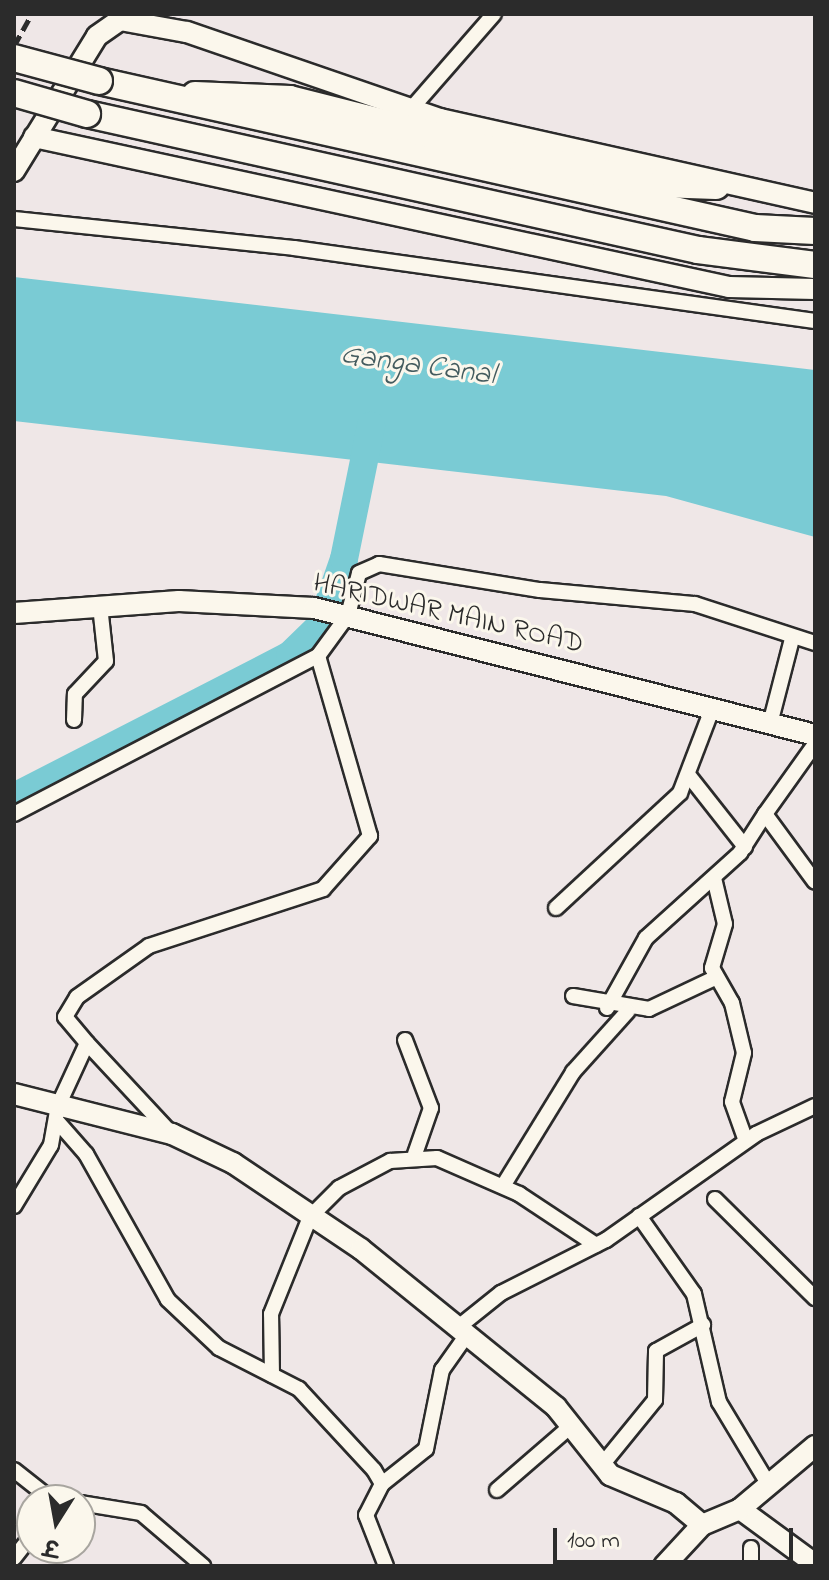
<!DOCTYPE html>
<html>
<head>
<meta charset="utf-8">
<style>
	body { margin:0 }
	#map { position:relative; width:829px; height:1580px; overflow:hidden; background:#efe7e7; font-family:"Indie Flower","Playpen Sans Deva",sans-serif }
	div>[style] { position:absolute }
	.water>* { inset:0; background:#7acbd4 }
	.river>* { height:28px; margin:-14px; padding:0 14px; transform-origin:14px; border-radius:14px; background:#7acbd4 }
	.roads { filter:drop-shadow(2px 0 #2b2b2b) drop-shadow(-2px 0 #2b2b2b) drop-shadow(0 2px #2b2b2b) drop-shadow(0 -2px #2b2b2b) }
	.street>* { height:14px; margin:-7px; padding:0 7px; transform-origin:7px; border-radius:7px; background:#fbf7ec }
	.secondary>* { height:20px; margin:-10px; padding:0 10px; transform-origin:10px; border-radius:10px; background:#fbf7ec }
	.highway>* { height:26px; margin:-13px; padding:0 13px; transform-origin:13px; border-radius:13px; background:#fbf7ec }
	.rail>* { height:5px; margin-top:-2.5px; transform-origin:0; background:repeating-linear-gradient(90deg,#2b2b2b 0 12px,transparent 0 18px) }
	.bridges { filter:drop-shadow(2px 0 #2b2b2b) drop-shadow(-2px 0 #2b2b2b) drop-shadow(0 2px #2b2b2b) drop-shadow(0 -2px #2b2b2b) }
	.highway-bridge>* { height:26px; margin:-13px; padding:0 13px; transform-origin:13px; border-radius:13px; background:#fbf7ec }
	span { translate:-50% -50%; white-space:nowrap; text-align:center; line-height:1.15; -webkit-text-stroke:6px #fbf7ec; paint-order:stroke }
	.street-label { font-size:28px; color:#2b2b2b }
	.water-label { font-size:30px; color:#435b5e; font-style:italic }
	.frame { position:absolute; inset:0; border:16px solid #2b2b2b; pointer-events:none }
	.north { position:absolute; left:16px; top:1484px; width:80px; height:80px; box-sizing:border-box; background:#fbf7ec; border:2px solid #a8a59f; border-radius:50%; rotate:191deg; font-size:22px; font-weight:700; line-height:32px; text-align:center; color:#2b2b2b }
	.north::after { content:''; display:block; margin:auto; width:28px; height:36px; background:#2b2b2b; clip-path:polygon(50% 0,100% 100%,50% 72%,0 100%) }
	.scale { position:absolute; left:553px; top:1528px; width:240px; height:36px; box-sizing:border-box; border:4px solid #2b2b2b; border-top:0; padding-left:10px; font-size:24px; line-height:28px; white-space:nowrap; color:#2b2b2b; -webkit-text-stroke:6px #fbf7ec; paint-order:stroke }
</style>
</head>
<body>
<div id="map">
	<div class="water">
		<div style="clip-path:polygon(14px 277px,815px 370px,815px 537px,666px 496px,14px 421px)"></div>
	</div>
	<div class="river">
		<div style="left:14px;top:797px;width:310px;rotate:-27.2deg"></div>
		<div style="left:290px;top:655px;width:43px;rotate:-44.1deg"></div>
		<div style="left:321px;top:625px;width:70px;rotate:-70.8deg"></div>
		<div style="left:344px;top:559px;width:136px;rotate:-78.5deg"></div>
	</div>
	<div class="roads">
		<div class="street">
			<div style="left:411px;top:109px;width:126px;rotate:-48.9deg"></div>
			<div style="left:14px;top:219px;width:281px;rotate:5.9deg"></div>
			<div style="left:294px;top:248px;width:526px;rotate:7.98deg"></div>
			<div style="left:74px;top:720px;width:26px;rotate:-88deg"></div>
			<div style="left:75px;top:694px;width:45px;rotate:-46.8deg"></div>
			<div style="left:106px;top:661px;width:55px;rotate:-96.2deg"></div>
			<div style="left:770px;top:724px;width:88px;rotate:-75.5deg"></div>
			<div style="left:815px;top:744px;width:86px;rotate:125.5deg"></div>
			<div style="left:765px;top:814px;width:84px;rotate:53.7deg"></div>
			<div style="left:690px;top:777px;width:89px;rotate:51.8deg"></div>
			<div style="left:14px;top:814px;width:343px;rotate:-27.5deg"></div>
			<div style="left:318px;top:656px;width:51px;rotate:-53.8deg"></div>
			<div style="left:348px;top:615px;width:43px;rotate:-75.3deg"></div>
			<div style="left:359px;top:573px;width:22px;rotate:-24deg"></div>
			<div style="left:379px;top:564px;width:163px;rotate:9.2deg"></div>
			<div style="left:540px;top:590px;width:156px;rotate:5.2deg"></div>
			<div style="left:695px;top:604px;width:126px;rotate:18deg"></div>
			<div style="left:714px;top:878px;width:47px;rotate:76.6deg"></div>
			<div style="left:725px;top:924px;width:46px;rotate:106.5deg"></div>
			<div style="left:712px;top:968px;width:40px;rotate:60.3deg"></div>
			<div style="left:732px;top:1003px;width:51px;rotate:76.5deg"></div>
			<div style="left:744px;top:1053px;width:50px;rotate:103.8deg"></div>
			<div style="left:732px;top:1102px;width:41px;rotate:70.3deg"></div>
			<div style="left:556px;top:908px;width:169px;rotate:-42.8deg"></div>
			<div style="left:680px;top:793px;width:90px;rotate:-69.1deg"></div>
			<div style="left:573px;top:996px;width:77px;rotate:9.7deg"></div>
			<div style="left:649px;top:1009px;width:73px;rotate:-25.2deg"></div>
			<div style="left:607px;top:1008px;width:80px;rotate:-60.9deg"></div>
			<div style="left:646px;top:938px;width:127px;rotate:-42.1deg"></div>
			<div style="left:740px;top:853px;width:46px;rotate:-57.3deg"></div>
			<div style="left:405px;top:1040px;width:73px;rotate:69.1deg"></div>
			<div style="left:431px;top:1108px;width:49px;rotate:109.2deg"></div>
			<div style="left:87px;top:1043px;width:125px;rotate:47deg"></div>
			<div style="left:57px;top:1121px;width:44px;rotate:48.7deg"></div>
			<div style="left:86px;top:1154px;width:167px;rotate:60.7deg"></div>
			<div style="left:168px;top:1300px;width:70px;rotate:43.3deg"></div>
			<div style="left:219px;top:1348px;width:90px;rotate:27.1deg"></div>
			<div style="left:299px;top:1389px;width:110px;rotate:47.2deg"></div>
			<div style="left:374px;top:1470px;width:16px;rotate:60deg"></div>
			<div style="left:382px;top:1484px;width:35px;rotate:117deg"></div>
			<div style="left:366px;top:1515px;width:55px;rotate:68.6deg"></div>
			<div style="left:503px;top:1186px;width:134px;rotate:-58.4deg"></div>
			<div style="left:573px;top:1072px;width:82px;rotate:-48deg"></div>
			<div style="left:715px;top:1199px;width:141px;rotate:44.7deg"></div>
			<div style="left:14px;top:1206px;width:71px;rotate:-58.8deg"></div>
			<div style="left:51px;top:1145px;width:40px;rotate:-80deg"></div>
			<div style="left:58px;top:1106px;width:69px;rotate:-65.3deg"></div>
			<div style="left:87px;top:1043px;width:34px;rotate:-130deg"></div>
			<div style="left:65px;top:1017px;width:23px;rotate:-59deg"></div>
			<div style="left:77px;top:997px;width:88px;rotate:-35.3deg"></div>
			<div style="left:149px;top:946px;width:183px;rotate:-18.1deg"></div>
			<div style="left:323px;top:889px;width:71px;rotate:-48.4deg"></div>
			<div style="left:370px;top:836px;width:187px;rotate:-106.1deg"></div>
			<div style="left:639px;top:1216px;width:95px;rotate:54.8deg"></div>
			<div style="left:694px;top:1294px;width:111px;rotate:77deg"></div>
			<div style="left:719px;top:1402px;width:93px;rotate:59deg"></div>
			<div style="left:456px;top:1329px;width:58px;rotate:-38.7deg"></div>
			<div style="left:501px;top:1293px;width:118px;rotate:-26.8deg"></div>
			<div style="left:606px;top:1240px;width:184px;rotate:-35.2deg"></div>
			<div style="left:756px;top:1134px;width:65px;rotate:-25.4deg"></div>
			<div style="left:272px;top:1375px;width:61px;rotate:-90.9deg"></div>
			<div style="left:271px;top:1314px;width:105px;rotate:-68.1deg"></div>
			<div style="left:310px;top:1217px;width:41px;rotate:-45deg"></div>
			<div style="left:339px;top:1188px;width:58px;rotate:-27.9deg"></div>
			<div style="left:390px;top:1161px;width:47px;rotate:-3.7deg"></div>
			<div style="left:437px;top:1158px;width:90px;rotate:23.7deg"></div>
			<div style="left:519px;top:1194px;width:92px;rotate:33.5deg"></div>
			<div style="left:602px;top:1465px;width:84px;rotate:-50.8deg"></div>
			<div style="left:655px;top:1400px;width:49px;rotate:-88.8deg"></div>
			<div style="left:656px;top:1351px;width:54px;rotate:-29deg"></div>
			<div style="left:14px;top:1470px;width:48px;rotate:38.3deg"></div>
			<div style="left:382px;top:1484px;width:56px;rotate:-38.5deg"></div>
			<div style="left:426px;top:1449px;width:81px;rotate:-78.6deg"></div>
			<div style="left:442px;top:1370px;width:42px;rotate:-54.8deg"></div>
			<div style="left:497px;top:1490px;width:98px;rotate:-40.9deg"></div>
			<div style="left:80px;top:1503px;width:62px;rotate:9.3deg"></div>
			<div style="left:141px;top:1513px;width:82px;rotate:40.5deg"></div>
			<div style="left:14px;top:1558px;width:29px;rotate:-52deg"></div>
			<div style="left:751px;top:1566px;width:18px;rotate:-90deg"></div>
		</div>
		<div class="secondary">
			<div style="left:34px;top:137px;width:711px;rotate:12.18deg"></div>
			<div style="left:729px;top:287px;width:86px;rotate:1.3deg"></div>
			<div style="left:14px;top:171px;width:158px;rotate:-58.4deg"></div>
			<div style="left:97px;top:36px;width:28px;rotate:-35deg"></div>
			<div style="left:120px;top:20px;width:68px;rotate:10.2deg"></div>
			<div style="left:187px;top:32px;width:268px;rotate:19deg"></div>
			<div style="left:440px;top:119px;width:384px;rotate:12.6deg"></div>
			<div style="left:14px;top:613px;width:165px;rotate:-4.2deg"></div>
			<div style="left:179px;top:601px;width:135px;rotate:3deg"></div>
			<div style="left:314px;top:608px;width:517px;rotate:14.22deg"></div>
			<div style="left:14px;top:1094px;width:163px;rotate:14.2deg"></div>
			<div style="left:172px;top:1134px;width:68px;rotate:25.4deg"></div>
			<div style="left:233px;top:1163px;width:154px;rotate:33.9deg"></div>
			<div style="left:361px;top:1249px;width:251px;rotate:39deg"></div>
			<div style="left:556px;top:1407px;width:87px;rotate:51.5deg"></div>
			<div style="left:610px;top:1475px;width:72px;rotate:23deg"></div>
			<div style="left:676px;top:1503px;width:34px;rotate:40deg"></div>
			<div style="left:740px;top:1509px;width:93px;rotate:36.3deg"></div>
			<div style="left:664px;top:1566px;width:56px;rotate:-47.2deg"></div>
			<div style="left:702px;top:1525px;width:41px;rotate:-22.8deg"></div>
			<div style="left:740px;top:1509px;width:98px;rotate:-40deg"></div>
		</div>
		<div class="highway">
			<div style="left:99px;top:81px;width:672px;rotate:12.63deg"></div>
			<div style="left:755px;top:228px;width:60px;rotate:2.9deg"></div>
			<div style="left:195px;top:95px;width:95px;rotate:2.4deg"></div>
			<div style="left:290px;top:99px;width:233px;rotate:14.2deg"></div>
			<div style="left:516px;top:156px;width:147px;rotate:11deg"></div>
			<div style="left:660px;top:184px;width:56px;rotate:2deg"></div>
			<div style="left:87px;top:114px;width:626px;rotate:12.55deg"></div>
			<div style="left:698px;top:250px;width:118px;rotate:7.3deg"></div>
		</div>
	</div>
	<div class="rail">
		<div style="left:14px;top:46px;width:37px;rotate:-61deg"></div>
	</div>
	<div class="bridges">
		<div class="highway-bridge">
			<div style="left:14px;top:58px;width:88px;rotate:15.1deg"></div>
			<div style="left:14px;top:93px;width:76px;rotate:16deg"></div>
		</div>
	</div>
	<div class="street-label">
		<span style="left:448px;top:615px;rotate:13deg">HARIDWAR MAIN ROAD</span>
	</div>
	<div class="water-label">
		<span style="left:418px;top:366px;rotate:8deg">Ganga Canal</span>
	</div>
	<div class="frame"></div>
	<div class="north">उ</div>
	<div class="scale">100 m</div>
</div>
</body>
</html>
